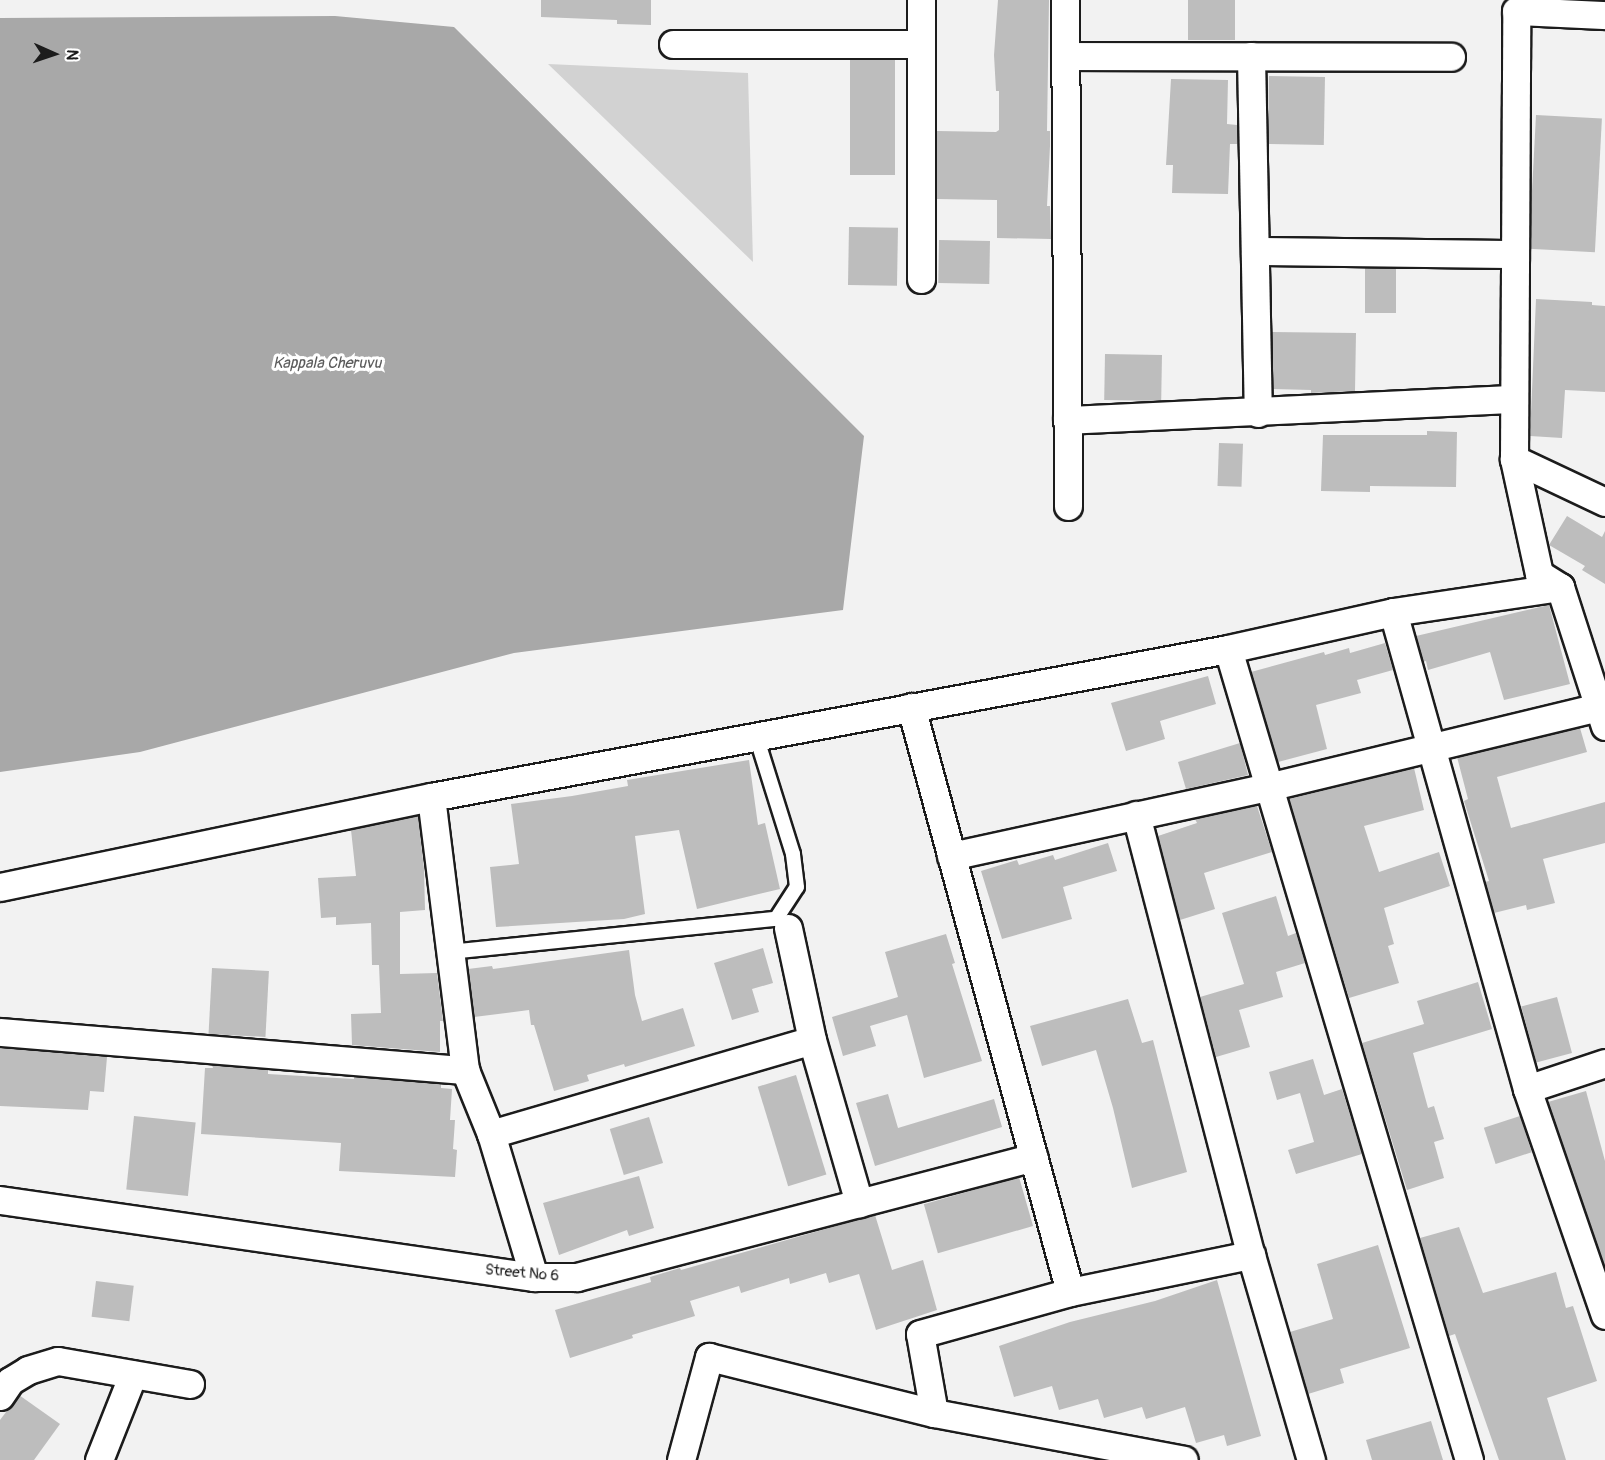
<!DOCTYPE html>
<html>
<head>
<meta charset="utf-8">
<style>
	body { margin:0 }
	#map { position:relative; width:1605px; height:1460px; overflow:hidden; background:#f2f2f2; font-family:Pangolin,sans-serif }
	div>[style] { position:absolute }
	.green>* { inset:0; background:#d2d2d2 }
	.water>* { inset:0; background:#a8a8a8 }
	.building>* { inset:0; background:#bdbdbd; transform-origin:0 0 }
	.roads { filter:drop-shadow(2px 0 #1c1c1c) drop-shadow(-2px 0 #1c1c1c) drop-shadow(0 2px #1c1c1c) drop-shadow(0 -2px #1c1c1c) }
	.lane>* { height:14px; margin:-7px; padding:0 7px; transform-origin:7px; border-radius:7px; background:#fff }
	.street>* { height:27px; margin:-13.5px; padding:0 13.5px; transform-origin:13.5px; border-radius:13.5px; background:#fff }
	span { translate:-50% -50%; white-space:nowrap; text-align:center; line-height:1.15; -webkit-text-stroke:6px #fff; paint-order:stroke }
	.street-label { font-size:15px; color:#1c1c1c }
	.water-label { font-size:16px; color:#5b5b5b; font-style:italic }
	.north { position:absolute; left:24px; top:24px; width:60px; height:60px; -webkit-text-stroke:4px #fff; paint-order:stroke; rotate:93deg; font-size:16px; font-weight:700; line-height:24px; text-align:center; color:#1c1c1c }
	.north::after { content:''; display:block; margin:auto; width:21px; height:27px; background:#1c1c1c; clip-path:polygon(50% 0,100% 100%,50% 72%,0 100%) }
</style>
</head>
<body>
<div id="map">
	<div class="green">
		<div style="clip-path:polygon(548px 64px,748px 73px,753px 262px)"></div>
	</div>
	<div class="water">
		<div style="clip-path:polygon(335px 16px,454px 27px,864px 436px,843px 610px,514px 653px,140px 752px,0 772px,0 18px)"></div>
	</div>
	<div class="building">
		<div style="clip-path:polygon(541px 0,651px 0,651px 25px,617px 24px,617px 20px,541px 17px)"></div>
		<div style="clip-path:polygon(998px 0,1049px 0,1047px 131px,1050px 131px,1050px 146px,1047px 206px,1050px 206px,1051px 239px,997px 238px,997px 200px,937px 199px,937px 131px,996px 132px,999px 130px,999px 91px,996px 91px,994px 55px)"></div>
		<div style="left:1188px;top:0;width:47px;height:40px"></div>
		<div style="left:850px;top:60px;width:45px;height:115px"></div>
		<div style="left:1269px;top:76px;width:56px;height:68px;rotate:1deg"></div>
		<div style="clip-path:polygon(1171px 79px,1228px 80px,1227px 124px,1237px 125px,1237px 144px,1230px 144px,1228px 194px,1172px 193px,1173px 165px,1166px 165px)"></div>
		<div style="left:1536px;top:115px;width:66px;height:134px;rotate:3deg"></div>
		<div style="left:849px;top:227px;width:49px;height:58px;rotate:1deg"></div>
		<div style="left:939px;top:240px;width:51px;height:43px;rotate:1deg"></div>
		<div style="left:1365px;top:268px;width:31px;height:45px"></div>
		<div style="clip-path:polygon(1536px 299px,1592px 302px,1592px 305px,1605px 306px,1605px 392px,1565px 390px,1562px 438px,1530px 436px)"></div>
		<div style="clip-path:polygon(1272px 332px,1356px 333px,1355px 391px,1311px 393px,1311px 390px,1273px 389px)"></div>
		<div style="left:1105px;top:354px;width:57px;height:46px;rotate:1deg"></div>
		<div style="clip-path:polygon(1427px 431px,1457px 432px,1456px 487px,1370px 486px,1370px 492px,1321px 491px,1323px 435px,1427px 435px)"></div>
		<div style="left:1219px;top:443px;width:24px;height:43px;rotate:2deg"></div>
		<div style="clip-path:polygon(1567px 516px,1602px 537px,1605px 531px,1605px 584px,1582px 570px,1585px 566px,1549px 545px)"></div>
		<div style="clip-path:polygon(1549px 605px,1570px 684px,1504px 700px,1490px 652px,1428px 670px,1426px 661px,1423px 662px,1416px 636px)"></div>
		<div style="clip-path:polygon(1385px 643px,1393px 670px,1357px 680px,1361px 693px,1316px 705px,1327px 749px,1278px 762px,1251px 672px,1324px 652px,1325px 655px,1349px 648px,1350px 653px)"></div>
		<div style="clip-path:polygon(1208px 676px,1216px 704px,1160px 721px,1165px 739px,1126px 751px,1111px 703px)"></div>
		<div style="clip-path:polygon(1580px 728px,1587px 752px,1497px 777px,1511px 828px,1605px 802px,1605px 843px,1543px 859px,1555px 903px,1527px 910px,1526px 905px,1494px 913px,1485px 882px,1489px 881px,1464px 801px,1468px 799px,1457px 757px)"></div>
		<div style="clip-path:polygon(1240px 743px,1248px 775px,1186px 789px,1178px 762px)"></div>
		<div style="clip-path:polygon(749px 760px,758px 825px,765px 823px,780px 889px,697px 909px,679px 830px,635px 836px,645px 914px,624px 919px,496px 927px,490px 867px,519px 864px,511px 804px,572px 796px,628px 786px,627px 780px)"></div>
		<div style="clip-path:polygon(1414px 768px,1424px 810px,1364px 826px,1379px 872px,1439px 852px,1450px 886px,1384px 908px,1394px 944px,1388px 946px,1399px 983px,1349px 998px,1289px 799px)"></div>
		<div style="clip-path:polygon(1257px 806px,1272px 852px,1204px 873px,1215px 909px,1180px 920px,1158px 836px,1197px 823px,1195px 819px)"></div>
		<div style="clip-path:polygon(418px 816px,424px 869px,425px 910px,400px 912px,400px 974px,437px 973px,443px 1021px,440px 1021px,440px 1052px,352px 1045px,351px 1014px,381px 1013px,379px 965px,372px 965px,371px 923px,336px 925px,336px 917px,321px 918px,318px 878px,356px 876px,351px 830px)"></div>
		<div style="clip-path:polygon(1108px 843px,1117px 871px,1063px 887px,1072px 919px,1002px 939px,981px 871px,1017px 860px,1019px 865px,1053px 855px,1055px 860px)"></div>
		<div style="clip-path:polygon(1276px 896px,1288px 936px,1296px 933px,1305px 963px,1276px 972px,1283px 997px,1239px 1010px,1250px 1047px,1216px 1057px,1200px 997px,1244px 984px,1222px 913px)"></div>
		<div style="clip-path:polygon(946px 934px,955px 963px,952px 964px,982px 1061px,924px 1078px,907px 1015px,870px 1026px,876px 1046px,843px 1056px,832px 1017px,898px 997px,885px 952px)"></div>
		<div style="clip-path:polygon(763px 948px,773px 983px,752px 989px,759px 1012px,732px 1020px,714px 963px)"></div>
		<div style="clip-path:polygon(629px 950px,635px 995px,642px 1021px,683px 1008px,695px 1046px,625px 1067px,624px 1064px,587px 1075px,589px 1081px,554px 1091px,534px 1025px,531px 1025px,529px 1010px,474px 1017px,468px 969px,492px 966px,493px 969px)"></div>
		<div style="left:212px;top:968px;width:57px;height:66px;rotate:3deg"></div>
		<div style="clip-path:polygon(1478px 982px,1492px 1029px,1413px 1053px,1428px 1108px,1434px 1106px,1444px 1139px,1434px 1142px,1444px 1178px,1407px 1190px,1362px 1043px,1424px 1024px,1417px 1001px)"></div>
		<div style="left:1557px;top:997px;width:58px;height:37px;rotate:75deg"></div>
		<div style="clip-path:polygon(1128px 999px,1142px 1043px,1153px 1040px,1187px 1172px,1132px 1188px,1113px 1108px,1096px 1050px,1042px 1066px,1030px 1026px)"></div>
		<div style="clip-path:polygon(0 1048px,107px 1057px,104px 1092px,90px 1091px,88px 1110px,0 1106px)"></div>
		<div style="clip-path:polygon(1313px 1059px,1324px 1095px,1342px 1089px,1362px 1154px,1296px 1174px,1288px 1150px,1314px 1142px,1300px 1093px,1277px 1100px,1269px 1072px)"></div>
		<div style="clip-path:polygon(212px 1065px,268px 1070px,268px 1074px,354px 1079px,354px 1077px,441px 1084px,441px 1088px,452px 1089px,450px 1120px,455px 1120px,453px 1149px,457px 1150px,455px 1177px,339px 1171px,341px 1143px,201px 1134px,205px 1068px,213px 1068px)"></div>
		<div style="left:796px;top:1075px;width:104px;height:40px;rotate:73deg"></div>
		<div style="clip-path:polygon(1586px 1091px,1605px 1161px,1605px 1267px,1548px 1102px)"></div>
		<div style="clip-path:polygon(888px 1094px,898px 1128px,994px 1099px,1002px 1127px,875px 1166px,856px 1103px)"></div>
		<div style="left:134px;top:1116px;width:62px;height:74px;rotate:6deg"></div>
		<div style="left:1520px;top:1116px;width:38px;height:38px;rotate:72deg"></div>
		<div style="left:649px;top:1117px;width:48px;height:41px;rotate:73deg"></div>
		<div style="clip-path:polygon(639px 1176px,654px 1228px,629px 1236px,627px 1230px,559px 1255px,543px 1203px)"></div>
		<div style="left:1019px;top:1177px;width:51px;height:99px;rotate:74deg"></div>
		<div style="clip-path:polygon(875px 1215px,892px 1270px,923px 1260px,937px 1310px,876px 1330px,859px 1274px,829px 1283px,826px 1273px,790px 1284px,789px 1278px,741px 1293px,739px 1286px,690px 1301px,695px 1316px,632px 1335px,633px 1338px,570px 1358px,555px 1310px,651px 1282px,650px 1277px,680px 1268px,681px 1270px)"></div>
		<div style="clip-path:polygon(1459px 1227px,1483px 1293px,1556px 1272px,1566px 1308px,1573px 1306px,1597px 1381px,1547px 1398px,1566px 1460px,1499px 1460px,1455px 1334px,1449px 1336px,1420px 1238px)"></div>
		<div style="clip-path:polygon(1378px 1245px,1410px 1348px,1340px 1369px,1344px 1383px,1308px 1394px,1290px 1332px,1333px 1319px,1317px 1264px)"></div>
		<div style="clip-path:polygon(1217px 1280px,1261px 1436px,1227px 1446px,1224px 1435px,1196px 1443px,1185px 1407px,1146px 1419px,1142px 1407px,1104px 1418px,1098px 1399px,1059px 1410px,1052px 1386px,1014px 1397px,999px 1346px,1070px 1322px,1155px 1301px)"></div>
		<div style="left:96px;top:1281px;width:38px;height:36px;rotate:7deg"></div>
		<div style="clip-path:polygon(19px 1395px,60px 1424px,34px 1460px,0 1460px,0 1420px)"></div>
		<div style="clip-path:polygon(1431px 1421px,1443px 1460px,1372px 1460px,1366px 1440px)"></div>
	</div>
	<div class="roads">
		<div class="lane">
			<div style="left:449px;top:952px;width:329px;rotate:-5.8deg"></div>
			<div style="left:776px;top:919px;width:38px;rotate:-57deg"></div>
			<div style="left:797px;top:887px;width:33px;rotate:-97deg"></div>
			<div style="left:793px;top:854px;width:124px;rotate:-107.4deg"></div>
		</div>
		<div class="street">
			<div style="left:921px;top:0;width:279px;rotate:90deg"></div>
			<div style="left:1065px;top:0;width:506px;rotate:89.66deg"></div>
			<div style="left:673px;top:44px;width:248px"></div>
			<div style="left:1066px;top:56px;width:385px;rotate:0.1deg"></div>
			<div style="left:1251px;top:56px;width:357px;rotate:88.9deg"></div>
			<div style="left:1255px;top:251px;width:259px;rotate:0.7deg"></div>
			<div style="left:1067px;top:420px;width:446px;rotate:-2.7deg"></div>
			<div style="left:1514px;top:459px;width:448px;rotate:-89.7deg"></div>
			<div style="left:1516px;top:11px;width:89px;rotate:2.6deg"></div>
			<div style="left:1605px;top:502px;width:101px;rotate:-154.7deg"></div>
			<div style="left:1514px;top:459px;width:118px;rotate:77.7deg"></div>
			<div style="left:1539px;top:574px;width:25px;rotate:32deg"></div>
			<div style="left:1560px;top:587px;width:146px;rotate:72.1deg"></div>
			<div style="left:1393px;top:612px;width:495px;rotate:74.3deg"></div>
			<div style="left:1527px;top:1089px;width:239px;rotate:71deg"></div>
			<div style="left:1228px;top:649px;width:846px;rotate:73.45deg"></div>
			<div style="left:911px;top:707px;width:606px;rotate:74.79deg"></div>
			<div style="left:1136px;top:815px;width:455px;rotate:75.4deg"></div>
			<div style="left:1251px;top:1255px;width:214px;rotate:73.7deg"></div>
			<div style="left:951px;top:856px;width:324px;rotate:-12.3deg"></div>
			<div style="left:1268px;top:787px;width:341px;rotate:-13.6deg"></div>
			<div style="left:0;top:887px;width:440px;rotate:-11.8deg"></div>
			<div style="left:788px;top:928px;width:115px;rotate:77.9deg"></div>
			<div style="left:812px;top:1040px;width:170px;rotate:73.9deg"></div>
			<div style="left:0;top:1032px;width:467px;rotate:4.7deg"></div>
			<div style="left:1527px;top:1089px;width:82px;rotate:-18.4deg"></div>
			<div style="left:491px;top:1134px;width:334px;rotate:-16.3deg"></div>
			<div style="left:0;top:1200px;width:540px;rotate:8.21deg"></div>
			<div style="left:534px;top:1277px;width:43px"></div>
			<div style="left:577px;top:1277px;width:472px;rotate:-14.7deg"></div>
			<div style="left:534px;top:1277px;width:149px;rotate:-106.7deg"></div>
			<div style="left:491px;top:1134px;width:69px;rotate:-112.1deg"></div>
			<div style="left:465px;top:1070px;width:275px;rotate:-97.1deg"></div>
			<div style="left:431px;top:797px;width:811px;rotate:-10.52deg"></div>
			<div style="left:1228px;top:649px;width:169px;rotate:-12.6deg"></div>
			<div style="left:1393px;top:612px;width:169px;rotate:-8.5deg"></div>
			<div style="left:0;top:1396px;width:18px;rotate:-56deg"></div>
			<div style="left:10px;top:1381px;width:21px;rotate:-31deg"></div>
			<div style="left:28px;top:1370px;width:31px;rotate:-17deg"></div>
			<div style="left:58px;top:1361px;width:134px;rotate:9.9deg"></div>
			<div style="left:934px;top:1413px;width:80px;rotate:-100deg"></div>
			<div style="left:920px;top:1334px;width:156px;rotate:-15.6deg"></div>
			<div style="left:1070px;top:1292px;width:185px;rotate:-11.6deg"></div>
			<div style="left:99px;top:1460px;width:92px;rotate:-68.4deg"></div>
			<div style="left:681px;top:1460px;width:107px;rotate:-74.8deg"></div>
			<div style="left:709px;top:1357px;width:232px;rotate:14deg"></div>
			<div style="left:934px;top:1413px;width:254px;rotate:10.6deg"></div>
		</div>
	</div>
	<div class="street-label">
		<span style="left:522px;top:1273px;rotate:5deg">Street No 6</span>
	</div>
	<div class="water-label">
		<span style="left:327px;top:363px">Kappala Cheruvu</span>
	</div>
	<div class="north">N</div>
</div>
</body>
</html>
